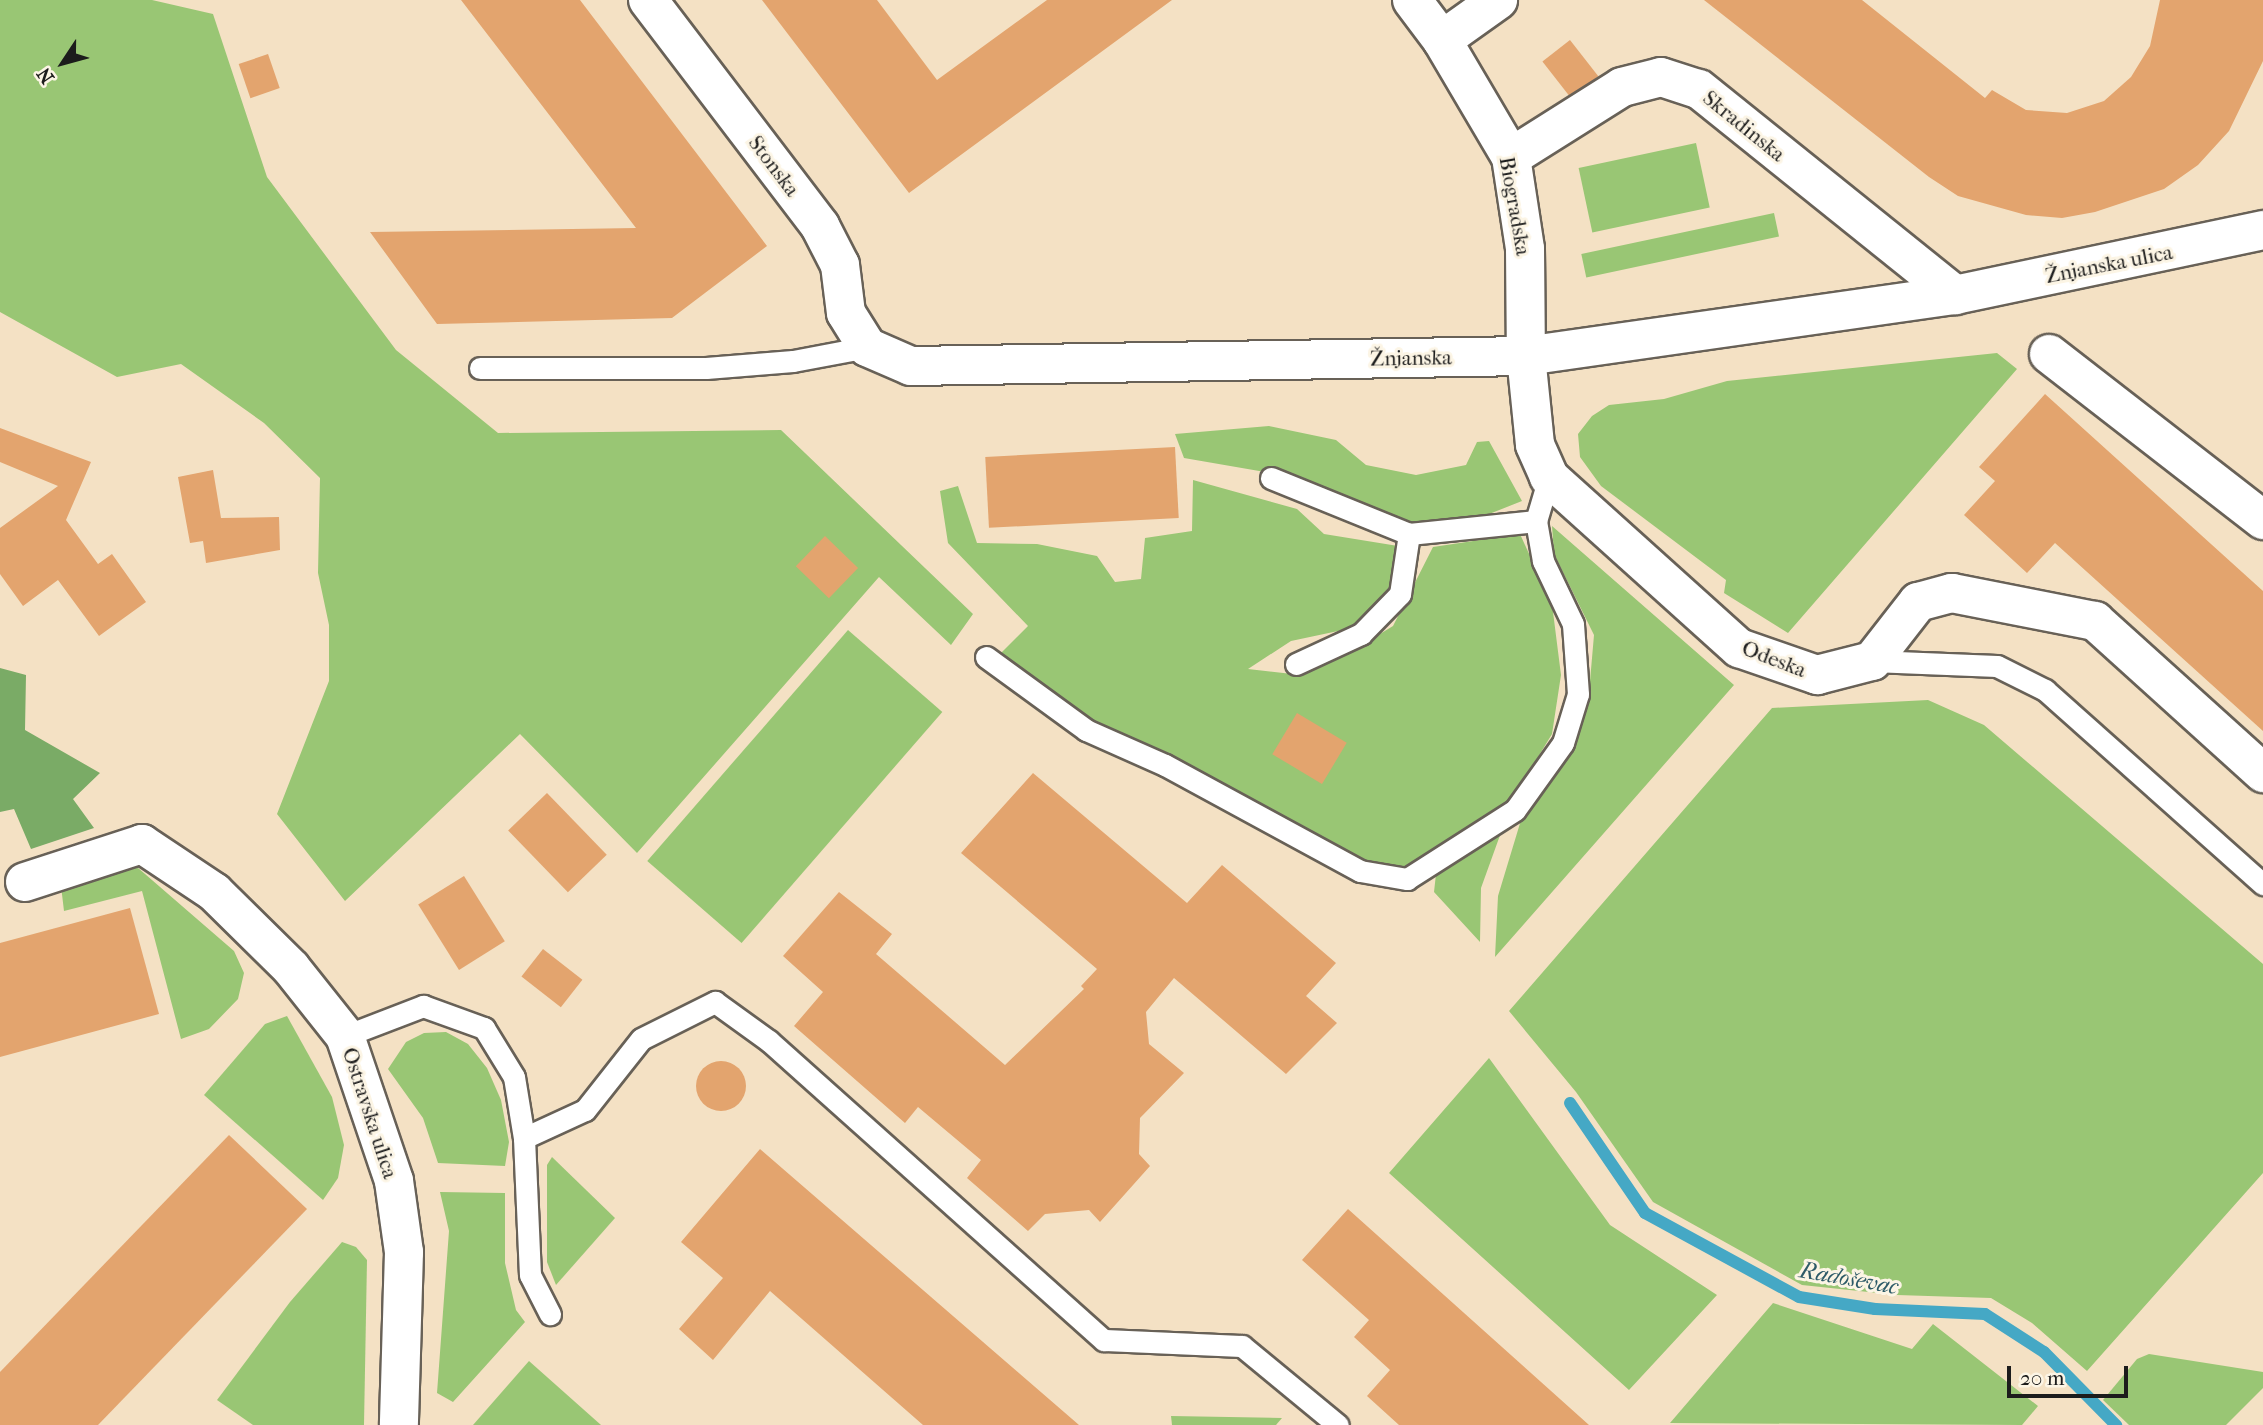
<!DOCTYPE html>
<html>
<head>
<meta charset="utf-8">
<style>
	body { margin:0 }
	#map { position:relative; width:2263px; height:1425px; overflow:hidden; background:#f4e1c4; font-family:"IM FELL French Canon",serif }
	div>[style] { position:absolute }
	.green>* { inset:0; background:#99c674; transform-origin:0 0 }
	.forest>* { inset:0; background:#7aab66 }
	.stream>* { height:12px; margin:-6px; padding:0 6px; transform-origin:6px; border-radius:6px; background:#45a8c5 }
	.building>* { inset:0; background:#e3a46e; transform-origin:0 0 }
	.round { border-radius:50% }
	.roads { filter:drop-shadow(2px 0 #686157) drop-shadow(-2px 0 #686157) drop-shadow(0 2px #686157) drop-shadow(0 -2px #686157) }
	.lane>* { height:21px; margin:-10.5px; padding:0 10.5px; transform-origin:10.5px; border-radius:10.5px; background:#fff }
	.street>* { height:38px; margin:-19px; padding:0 19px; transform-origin:19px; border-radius:19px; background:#fff }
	span { translate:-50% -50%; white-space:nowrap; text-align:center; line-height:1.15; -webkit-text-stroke:6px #fcf5e5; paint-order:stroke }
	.street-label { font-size:21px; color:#1c1c1c }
	.water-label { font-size:23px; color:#2e5b68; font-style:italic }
	.north { position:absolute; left:28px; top:28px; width:70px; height:70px; -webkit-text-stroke:5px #fcf5e5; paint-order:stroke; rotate:234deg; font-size:19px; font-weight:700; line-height:28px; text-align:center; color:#1c1c1c }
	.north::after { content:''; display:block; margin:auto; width:24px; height:32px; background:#1c1c1c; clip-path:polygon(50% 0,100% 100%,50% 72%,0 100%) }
	.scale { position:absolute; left:2007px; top:1366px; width:121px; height:32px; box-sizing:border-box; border:4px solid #1c1c1c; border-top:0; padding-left:9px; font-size:21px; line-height:24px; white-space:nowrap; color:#1c1c1c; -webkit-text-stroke:5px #fcf5e5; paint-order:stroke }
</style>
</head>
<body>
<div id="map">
	<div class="green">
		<div style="clip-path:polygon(0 0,152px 0,213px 14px,267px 177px,396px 350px,498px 433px,781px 430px,973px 614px,951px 645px,879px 577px,637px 853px,520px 734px,345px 901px,277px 814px,329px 681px,329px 625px,318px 573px,320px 478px,264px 423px,181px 364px,117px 377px,0 312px)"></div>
		<div style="left:1696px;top:143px;width:66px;height:120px;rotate:78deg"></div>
		<div style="left:1774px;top:213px;width:24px;height:197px;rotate:78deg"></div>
		<div style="clip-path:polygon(1997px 353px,2017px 369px,1788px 633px,1724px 593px,1726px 580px,1601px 486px,1580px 457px,1578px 434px,1592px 416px,1609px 405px,1664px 399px,1727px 381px)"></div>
		<div style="clip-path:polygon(1269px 426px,1336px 440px,1366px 465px,1416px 475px,1466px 465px,1477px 442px,1489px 441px,1522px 501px,1469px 522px,1409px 525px,1265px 472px,1184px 458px,1175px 434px)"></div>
		<div style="clip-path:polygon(1193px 480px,1297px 509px,1324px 534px,1398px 546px,1390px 594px,1357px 627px,1291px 641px,1248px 669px,1301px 675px,1357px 648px,1393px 626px,1433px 547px,1520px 534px,1552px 604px,1561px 675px,1552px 734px,1510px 803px,1406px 871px,1360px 865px,1094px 727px,997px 657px,1028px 626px,948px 543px,940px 491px,958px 486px,977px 543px,1037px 544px,1097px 556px,1115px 582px,1141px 579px,1145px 538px,1192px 531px)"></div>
		<div style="clip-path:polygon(1552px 526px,1734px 685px,1495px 957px,1498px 896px,1521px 820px,1568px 756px,1588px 704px,1594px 635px,1554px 554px)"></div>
		<div style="left:848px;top:630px;width:125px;height:306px;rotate:41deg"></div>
		<div style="clip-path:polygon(1928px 700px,1984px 725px,2263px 964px,2263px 1173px,2087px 1371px,2032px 1323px,1991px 1298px,1897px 1295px,1802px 1285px,1653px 1202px,1576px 1092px,1509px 1011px,1772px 708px)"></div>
		<div style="clip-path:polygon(1503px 827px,1481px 888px,1480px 942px,1434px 892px,1436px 874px)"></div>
		<div style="clip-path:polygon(130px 861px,234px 951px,244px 973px,238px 999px,209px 1029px,181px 1039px,142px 891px,64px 911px,61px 886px)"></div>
		<div style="clip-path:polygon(287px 1016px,332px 1097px,344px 1145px,338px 1178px,323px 1200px,204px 1095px,265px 1024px)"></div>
		<div style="clip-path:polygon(446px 1032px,468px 1044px,487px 1068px,501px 1100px,509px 1142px,505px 1166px,438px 1163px,423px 1118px,388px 1069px,406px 1042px,424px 1033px)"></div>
		<div style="clip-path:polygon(1489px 1058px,1610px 1225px,1717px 1295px,1629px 1390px,1389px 1173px)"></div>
		<div style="clip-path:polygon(552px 1157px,615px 1218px,556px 1285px,547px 1262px,547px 1165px)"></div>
		<div style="clip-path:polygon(440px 1192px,505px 1193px,505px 1263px,516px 1310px,525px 1322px,453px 1402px,437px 1393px,449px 1231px)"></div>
		<div style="clip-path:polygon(342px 1242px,356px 1247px,367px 1260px,364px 1425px,253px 1425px,217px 1400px,290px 1302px)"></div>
		<div style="clip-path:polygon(1773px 1303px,1912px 1349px,1933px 1324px,2038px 1406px,2022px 1425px,1670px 1423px)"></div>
		<div style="clip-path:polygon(2149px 1354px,2263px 1372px,2263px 1388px,2226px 1425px,2129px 1425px,2103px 1400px,2137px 1359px)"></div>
		<div style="clip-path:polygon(529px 1361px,601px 1425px,473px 1425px)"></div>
		<div style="clip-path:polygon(1171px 1416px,1282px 1418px,1276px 1425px,1172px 1425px)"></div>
	</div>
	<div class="forest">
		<div style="clip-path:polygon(0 668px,26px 675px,25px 730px,100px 773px,73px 799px,94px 828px,31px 849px,14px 809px,0 812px)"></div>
	</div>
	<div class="stream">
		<div style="left:1570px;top:1103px;width:133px;rotate:55.7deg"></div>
		<div style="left:1645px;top:1213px;width:175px;rotate:28.6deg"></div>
		<div style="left:1799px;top:1297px;width:77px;rotate:9deg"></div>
		<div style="left:1875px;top:1309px;width:110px;rotate:2.6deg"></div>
		<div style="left:1985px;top:1314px;width:70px;rotate:32.8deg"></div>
		<div style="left:2044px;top:1352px;width:103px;rotate:45.4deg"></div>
	</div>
	<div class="building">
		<div style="clip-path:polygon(461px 0,580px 0,767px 246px,672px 318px,437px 324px,370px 232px,636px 228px)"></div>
		<div style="clip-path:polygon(762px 0,877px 0,937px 80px,1047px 0,1172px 0,909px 193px)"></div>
		<div style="clip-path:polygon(1704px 0,1862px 0,1985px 98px,1992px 90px,2026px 110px,2067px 113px,2104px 101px,2131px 77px,2150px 46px,2160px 0,2263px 0,2263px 61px,2229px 131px,2198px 165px,2164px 189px,2095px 212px,2062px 218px,2026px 215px,1958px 196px,1929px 177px)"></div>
		<div style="left:1570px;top:40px;width:46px;height:35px;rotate:52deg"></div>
		<div style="left:268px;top:54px;width:36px;height:31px;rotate:71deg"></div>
		<div style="clip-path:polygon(2045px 394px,2263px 591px,2263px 731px,2055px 543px,2027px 573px,1964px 515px,1995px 481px,1979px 467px)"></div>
		<div style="clip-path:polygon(0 428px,91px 462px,66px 520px,98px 564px,112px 554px,146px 602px,99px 636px,58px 580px,23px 606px,0 574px,0 528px,58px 486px,0 462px)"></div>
		<div style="left:1175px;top:447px;width:71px;height:190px;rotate:87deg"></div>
		<div style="clip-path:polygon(213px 470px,221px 518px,279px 517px,280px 550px,206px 563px,203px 541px,190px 543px,178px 477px)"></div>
		<div style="left:825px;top:536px;width:46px;height:42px;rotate:44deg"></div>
		<div style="left:1297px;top:713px;width:58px;height:48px;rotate:31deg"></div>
		<div style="clip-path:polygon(1033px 773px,1187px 903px,1222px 865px,1336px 963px,1306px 996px,1337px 1023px,1286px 1074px,1174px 978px,1146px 1012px,1149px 1044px,1184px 1073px,1140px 1118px,1139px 1154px,1150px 1166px,1100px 1222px,1089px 1210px,1045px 1214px,1028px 1231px,967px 1178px,981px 1160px,918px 1107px,905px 1123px,794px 1026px,823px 992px,783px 956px,839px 892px,892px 934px,876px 954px,1005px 1065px,1084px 989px,1081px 986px,1097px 969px,961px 853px)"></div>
		<div style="left:547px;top:793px;width:86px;height:54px;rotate:46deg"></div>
		<div style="left:464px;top:876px;width:77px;height:54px;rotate:58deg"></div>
		<div style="clip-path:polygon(130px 908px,159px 1014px,0 1057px,0 943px)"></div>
		<div style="left:543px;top:949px;width:50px;height:35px;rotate:38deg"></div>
		<div class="round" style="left:696px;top:1061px;width:50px;height:50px"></div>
		<div style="clip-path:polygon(229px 1135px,307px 1209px,98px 1425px,0 1425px,0 1372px)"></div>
		<div style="clip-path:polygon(760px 1149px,864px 1239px,1079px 1425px,923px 1425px,770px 1291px,713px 1360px,679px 1329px,723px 1278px,681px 1242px)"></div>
		<div style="clip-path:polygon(1348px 1209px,1589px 1425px,1399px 1425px,1367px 1396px,1390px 1370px,1354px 1337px,1369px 1320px,1302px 1260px)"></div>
	</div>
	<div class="roads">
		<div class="lane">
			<div style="left:480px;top:368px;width:226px"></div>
			<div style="left:706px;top:368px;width:87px;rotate:-4.6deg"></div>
			<div style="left:793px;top:361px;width:75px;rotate:-10.7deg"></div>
			<div style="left:1271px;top:478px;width:149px;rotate:22.1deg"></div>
			<div style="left:1409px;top:534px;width:128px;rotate:-5.8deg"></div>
			<div style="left:986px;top:657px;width:124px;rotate:36.1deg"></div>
			<div style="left:1086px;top:730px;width:86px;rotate:23.9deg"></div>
			<div style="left:1165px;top:765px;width:222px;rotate:28.5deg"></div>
			<div style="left:1360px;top:871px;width:48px;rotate:9.7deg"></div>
			<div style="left:1407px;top:879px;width:128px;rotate:-32.6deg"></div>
			<div style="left:1515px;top:810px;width:82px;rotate:-54.4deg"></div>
			<div style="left:1563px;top:743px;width:51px;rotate:-73deg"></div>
			<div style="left:1578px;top:694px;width:70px;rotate:-94.1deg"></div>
			<div style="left:1573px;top:624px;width:70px;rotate:-115.5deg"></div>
			<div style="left:1543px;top:561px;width:41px;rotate:-99.9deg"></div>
			<div style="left:1536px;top:521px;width:46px;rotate:-73.5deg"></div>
			<div style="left:1872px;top:661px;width:125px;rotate:2.3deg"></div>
			<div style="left:1997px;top:666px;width:54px;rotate:26.6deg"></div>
			<div style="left:2045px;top:690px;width:292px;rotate:41.7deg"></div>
			<div style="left:1296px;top:664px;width:72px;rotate:-24.8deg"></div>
			<div style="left:1361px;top:634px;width:56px;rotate:-45.7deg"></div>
			<div style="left:1400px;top:594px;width:61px;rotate:-81.5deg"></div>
			<div style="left:345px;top:1036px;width:84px;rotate:-21deg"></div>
			<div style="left:423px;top:1006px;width:65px;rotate:19.8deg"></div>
			<div style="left:484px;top:1028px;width:57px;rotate:58.5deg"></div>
			<div style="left:514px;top:1077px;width:62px;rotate:80.7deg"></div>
			<div style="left:524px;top:1138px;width:67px;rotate:-24.7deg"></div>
			<div style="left:585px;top:1110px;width:90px;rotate:-51.7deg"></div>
			<div style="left:641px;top:1039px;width:83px;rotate:-26.6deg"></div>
			<div style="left:715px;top:1002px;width:67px;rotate:35.8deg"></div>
			<div style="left:769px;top:1041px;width:449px;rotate:41.8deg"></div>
			<div style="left:1104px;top:1340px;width:138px;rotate:2.5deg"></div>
			<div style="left:1242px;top:1346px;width:124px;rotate:39.5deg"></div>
			<div style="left:524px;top:1138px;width:137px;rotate:87.5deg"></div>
			<div style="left:530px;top:1275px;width:44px;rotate:62.9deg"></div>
		</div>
		<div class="street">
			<div style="left:648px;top:0;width:284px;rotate:52.7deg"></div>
			<div style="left:820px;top:226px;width:44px;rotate:62.9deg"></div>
			<div style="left:840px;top:265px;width:48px;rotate:82.9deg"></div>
			<div style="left:846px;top:313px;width:40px;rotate:58deg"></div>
			<div style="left:867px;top:347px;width:48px;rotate:23.4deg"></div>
			<div style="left:911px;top:366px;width:615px;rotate:-0.93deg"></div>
			<div style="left:1526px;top:356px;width:433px;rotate:-8.1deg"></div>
			<div style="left:1955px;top:295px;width:315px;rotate:-11.9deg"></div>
			<div style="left:1412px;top:0;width:50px;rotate:53.1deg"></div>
			<div style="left:1442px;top:40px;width:136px;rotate:59.5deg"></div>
			<div style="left:1511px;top:157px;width:93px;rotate:81.3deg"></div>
			<div style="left:1525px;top:249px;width:107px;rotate:89.5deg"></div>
			<div style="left:1526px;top:356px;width:89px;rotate:84.2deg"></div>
			<div style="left:1535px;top:445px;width:35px;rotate:66deg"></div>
			<div style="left:1549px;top:477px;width:256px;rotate:42deg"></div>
			<div style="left:1739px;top:648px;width:83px;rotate:19.1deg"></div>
			<div style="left:1817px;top:675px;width:57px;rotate:-14.3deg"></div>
			<div style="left:1872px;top:661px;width:75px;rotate:-52.1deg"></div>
			<div style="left:1918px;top:602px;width:35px;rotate:-15deg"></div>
			<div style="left:1952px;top:593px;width:146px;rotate:11.1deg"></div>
			<div style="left:2095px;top:621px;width:227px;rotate:42.1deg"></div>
			<div style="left:1442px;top:40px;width:69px;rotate:-35.5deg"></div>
			<div style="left:1511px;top:157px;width:131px;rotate:-32.2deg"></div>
			<div style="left:1622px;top:87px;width:40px;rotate:-14.4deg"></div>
			<div style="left:1661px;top:77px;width:40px;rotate:18deg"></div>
			<div style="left:1699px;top:89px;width:329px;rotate:38.8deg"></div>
			<div style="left:2049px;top:354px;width:271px;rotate:37.8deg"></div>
			<div style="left:25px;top:882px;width:123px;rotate:-18deg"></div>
			<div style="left:142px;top:844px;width:87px;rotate:33.7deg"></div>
			<div style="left:214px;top:892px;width:108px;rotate:44.6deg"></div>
			<div style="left:291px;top:968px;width:87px;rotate:51.5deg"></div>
			<div style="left:345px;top:1036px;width:153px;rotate:71.3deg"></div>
			<div style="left:394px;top:1181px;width:72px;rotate:82deg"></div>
			<div style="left:404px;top:1252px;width:173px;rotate:91.7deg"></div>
		</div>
	</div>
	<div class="street-label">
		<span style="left:1744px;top:126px;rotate:39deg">Skradinska</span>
		<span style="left:774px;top:166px;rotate:53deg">Stonska</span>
		<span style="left:1515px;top:206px;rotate:80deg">Biogradska</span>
		<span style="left:2109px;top:264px;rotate:-11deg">Žnjanska ulica</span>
		<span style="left:1411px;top:358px;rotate:-1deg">Žnjanska</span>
		<span style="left:1774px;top:659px;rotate:21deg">Odeska</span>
		<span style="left:370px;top:1113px;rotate:72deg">Ostravska ulica</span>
	</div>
	<div class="water-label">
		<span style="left:1849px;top:1279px;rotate:10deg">Radoševac</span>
	</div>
	<div class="north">N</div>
	<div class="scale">20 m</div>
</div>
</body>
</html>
